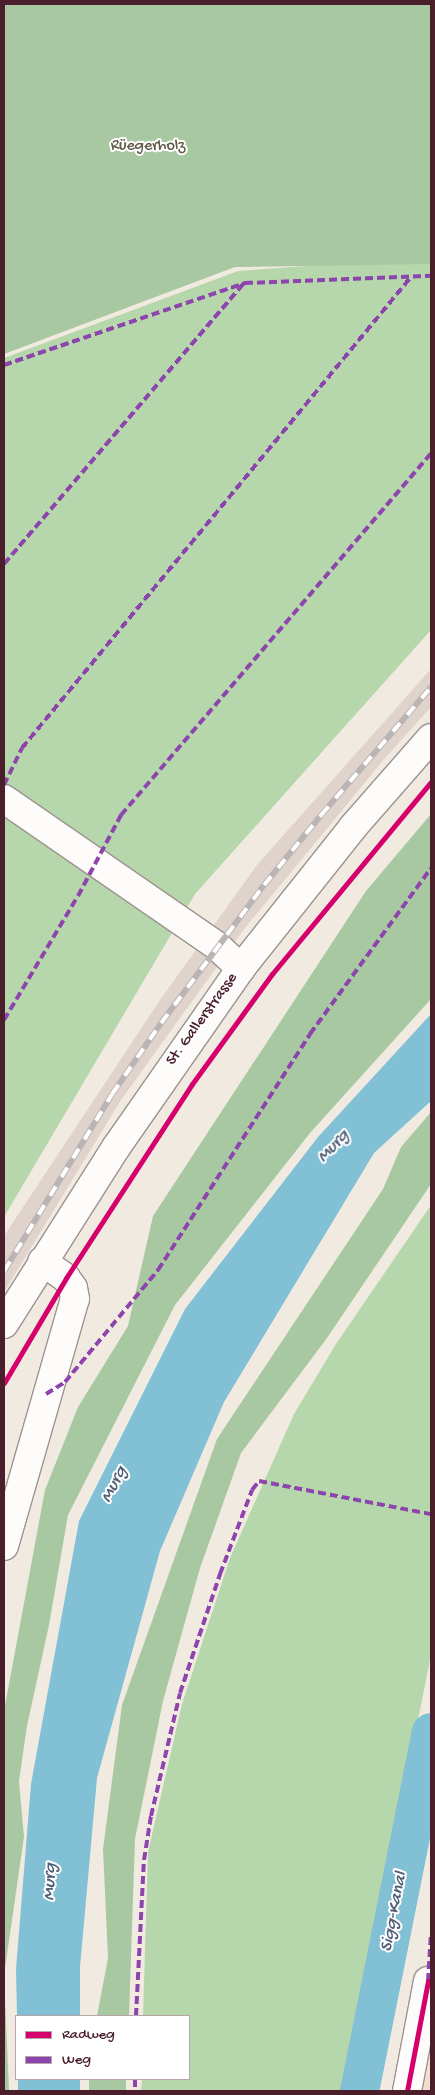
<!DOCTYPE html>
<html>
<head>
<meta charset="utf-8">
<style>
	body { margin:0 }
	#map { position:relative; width:435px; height:2095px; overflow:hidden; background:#f1eae0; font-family:"Gochi Hand",sans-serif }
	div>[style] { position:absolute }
	.built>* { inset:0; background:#f3ddcf }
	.industrial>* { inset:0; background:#dfd3cc }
	.green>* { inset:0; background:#b6d7ab }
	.forest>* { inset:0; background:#a8c8a1; transform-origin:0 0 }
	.water>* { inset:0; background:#82c0d6; transform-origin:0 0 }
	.canal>* { height:39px; margin:-19.5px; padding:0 19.5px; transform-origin:19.5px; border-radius:19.5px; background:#82c0d6 }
	.roads { filter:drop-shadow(1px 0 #9d928f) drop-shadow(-1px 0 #9d928f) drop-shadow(0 1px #9d928f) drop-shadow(0 -1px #9d928f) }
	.minor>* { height:28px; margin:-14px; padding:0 14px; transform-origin:14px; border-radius:14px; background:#fdfcfa }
	.major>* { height:28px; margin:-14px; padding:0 14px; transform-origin:14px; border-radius:14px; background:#fdfcfa }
	.rail>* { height:5.5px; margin-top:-2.75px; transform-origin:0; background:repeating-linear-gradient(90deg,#fff 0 11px,#bbb4b5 0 22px); box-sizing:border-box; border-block:1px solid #bbb4b5 }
	.quiet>* { height:4px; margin-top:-2px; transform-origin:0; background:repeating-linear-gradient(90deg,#8e44ad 0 8px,transparent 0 12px) }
	.cycleway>* { height:5px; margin:-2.5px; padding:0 2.5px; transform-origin:2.5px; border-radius:2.5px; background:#d6006c }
	span { translate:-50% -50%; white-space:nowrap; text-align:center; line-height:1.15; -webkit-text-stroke:4px #fff; paint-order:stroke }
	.park-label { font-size:16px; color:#5f5a48 }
	.street-label { font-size:16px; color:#4a1f2b }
	.water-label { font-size:18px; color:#4e5f76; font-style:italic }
	.frame { position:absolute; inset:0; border:5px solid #4a1f2b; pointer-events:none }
	.legend { position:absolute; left:15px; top:2015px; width:175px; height:65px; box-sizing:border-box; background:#fff; border:1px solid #b7a5aa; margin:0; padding:6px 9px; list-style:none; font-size:15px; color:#4a1f2b }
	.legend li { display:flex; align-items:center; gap:10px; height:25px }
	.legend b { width:25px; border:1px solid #b7a5aa }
</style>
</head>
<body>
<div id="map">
	<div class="built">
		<div style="clip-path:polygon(431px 1977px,431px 2091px,407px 2091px)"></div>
	</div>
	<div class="industrial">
		<div style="clip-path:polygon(431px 669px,431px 707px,386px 757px,244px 929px,121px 1100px,4px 1292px,4px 1236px,160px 1000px,257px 865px)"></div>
	</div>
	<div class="green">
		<div style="clip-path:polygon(431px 257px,431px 630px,195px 894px,4px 1217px,4px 358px,238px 271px)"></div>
		<div style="clip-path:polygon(431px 1205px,431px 1655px,343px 2091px,141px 2091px,142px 2079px,189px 2079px,189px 2016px,143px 2016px,148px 1852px,182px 1704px,230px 1558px,294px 1414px,336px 1344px)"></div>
	</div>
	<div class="forest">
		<div style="clip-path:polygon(4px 4px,431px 4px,431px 264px,235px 267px,4px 354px)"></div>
		<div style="clip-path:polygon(431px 814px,431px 999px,310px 1133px,175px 1305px,68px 1515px,49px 1625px,27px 1726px,19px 1781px,24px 1837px,4px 1975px,4px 1711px,45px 1490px,78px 1407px,128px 1326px,153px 1216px,366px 891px)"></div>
		<div style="clip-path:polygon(431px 1112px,431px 1184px,327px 1338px,241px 1453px,200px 1568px,163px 1701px,135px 1839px,129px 2016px,97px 2016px,108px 1958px,103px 1849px,122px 1705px,217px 1439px,383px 1189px,401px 1147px)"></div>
		<div style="clip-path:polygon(4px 1976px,9px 2091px,4px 2091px)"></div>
		<div style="left:89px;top:2079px;width:37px;height:12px"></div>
	</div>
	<div class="water">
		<div style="clip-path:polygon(431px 1014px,431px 1101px,374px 1153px,224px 1402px,160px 1551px,97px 1778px,80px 1967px,80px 2016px,17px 2016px,16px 1969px,31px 1784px,79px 1521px,185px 1309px,318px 1137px)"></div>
		<div style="left:18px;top:2079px;width:62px;height:12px"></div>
	</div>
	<div class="canal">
		<div style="left:359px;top:2091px;width:366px;rotate:-78.7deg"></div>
	</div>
	<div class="roads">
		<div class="minor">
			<div style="left:4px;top:799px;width:259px;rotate:34.6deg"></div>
			<div style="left:217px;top:946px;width:33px;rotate:43deg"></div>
			<div style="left:4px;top:1546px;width:257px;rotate:-74deg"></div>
			<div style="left:75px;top:1299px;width:11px;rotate:-100deg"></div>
			<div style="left:73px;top:1288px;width:12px;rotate:-125deg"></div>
			<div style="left:66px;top:1278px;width:29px;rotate:-145deg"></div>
			<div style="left:407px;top:2091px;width:112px;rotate:-79.2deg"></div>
		</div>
		<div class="major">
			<div style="left:4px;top:1324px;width:211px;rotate:-57.6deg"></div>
			<div style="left:117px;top:1146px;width:217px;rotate:-55.1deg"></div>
			<div style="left:241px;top:968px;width:180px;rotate:-51.5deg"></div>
			<div style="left:353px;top:827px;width:118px;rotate:-48.8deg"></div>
		</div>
	</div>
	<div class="rail">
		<div style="left:4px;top:1271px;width:207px;rotate:-58.6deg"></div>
		<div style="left:112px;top:1094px;width:86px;rotate:-55.4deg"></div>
		<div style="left:161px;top:1023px;width:172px;rotate:-53.3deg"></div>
		<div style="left:264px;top:885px;width:90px;rotate:-50.8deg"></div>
		<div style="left:321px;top:815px;width:169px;rotate:-49.3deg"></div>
	</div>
	<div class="quiet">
		<div style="left:4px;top:365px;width:255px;rotate:-18.8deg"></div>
		<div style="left:245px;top:283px;width:186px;rotate:-2.2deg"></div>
		<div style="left:4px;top:564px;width:370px;rotate:-49.5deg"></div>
		<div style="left:4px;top:785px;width:41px;rotate:-64.1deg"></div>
		<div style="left:22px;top:748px;width:611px;rotate:-50.45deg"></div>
		<div style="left:4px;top:1020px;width:144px;rotate:-59.2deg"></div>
		<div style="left:78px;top:896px;width:92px;rotate:-62deg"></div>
		<div style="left:121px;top:815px;width:477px;rotate:-49.4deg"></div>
		<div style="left:46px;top:1394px;width:22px;rotate:-32deg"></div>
		<div style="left:65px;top:1382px;width:146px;rotate:-50.3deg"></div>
		<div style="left:158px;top:1270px;width:281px;rotate:-57.2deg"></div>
		<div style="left:310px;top:1034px;width:205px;rotate:-53.9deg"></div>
		<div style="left:428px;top:1981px;width:48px;rotate:-86.4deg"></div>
		<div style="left:136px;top:2016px;width:156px;rotate:-87.1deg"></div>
		<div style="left:144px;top:1860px;width:45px;rotate:-81deg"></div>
		<div style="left:151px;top:1816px;width:126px;rotate:-76.7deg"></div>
		<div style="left:180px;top:1693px;width:126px;rotate:-71.4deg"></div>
		<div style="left:220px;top:1574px;width:90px;rotate:-69.1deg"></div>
		<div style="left:252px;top:1490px;width:11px;rotate:-52deg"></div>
		<div style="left:259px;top:1481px;width:175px;rotate:10.9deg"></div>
		<div style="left:135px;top:2079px;width:12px;rotate:90deg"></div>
	</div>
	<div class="cycleway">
		<div style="left:4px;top:1383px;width:122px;rotate:-59.4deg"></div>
		<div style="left:66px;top:1278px;width:231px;rotate:-57deg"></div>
		<div style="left:192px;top:1084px;width:136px;rotate:-54deg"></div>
		<div style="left:272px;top:974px;width:249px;rotate:-50.4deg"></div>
		<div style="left:407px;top:2091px;width:112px;rotate:-79.2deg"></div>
	</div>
	<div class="park-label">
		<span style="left:148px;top:147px">Rüegerholz</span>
	</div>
	<div class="street-label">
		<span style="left:203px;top:1020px;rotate:-54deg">St. Gallerstrasse</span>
	</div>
	<div class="water-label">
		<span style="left:334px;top:1147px;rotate:-47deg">Murg</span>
		<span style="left:115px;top:1485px;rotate:-63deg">Murg</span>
		<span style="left:51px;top:1882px;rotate:-88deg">Murg</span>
		<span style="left:395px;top:1912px;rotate:-79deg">Sigg-Kanal</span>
	</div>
	<div class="frame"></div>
	<ul class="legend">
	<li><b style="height:6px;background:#d6006c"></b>Radweg</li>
	<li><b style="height:6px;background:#8e44ad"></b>Weg</li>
	</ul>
</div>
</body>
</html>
